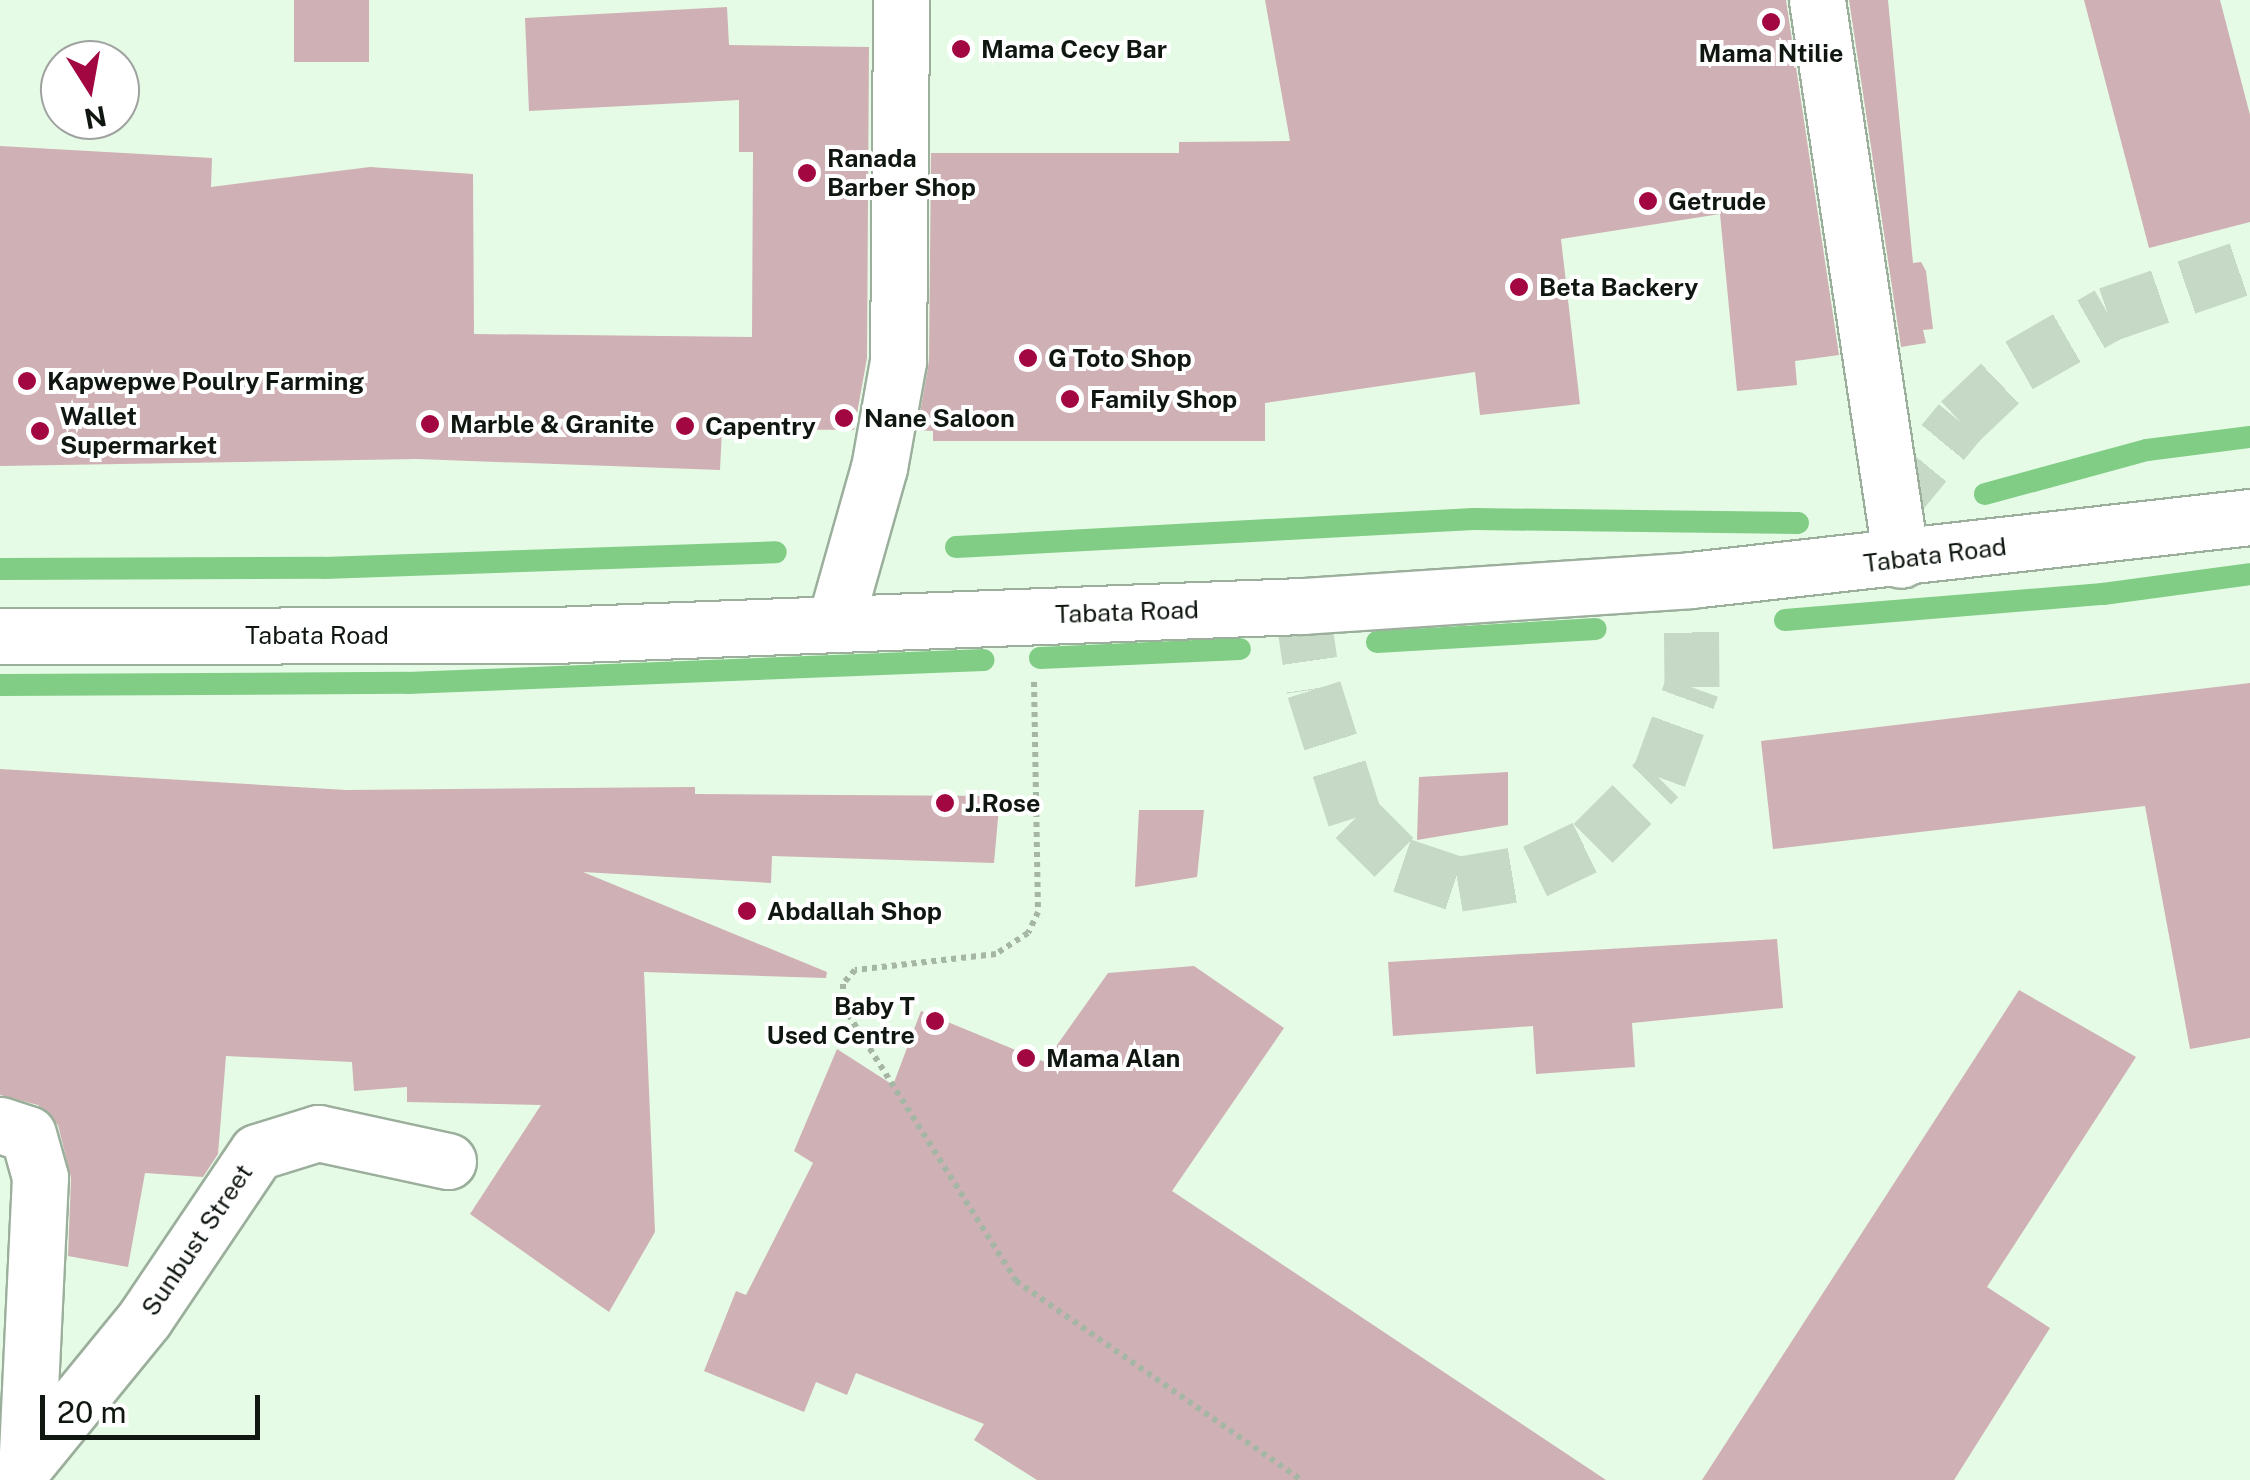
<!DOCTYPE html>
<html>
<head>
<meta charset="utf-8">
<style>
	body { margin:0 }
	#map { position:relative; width:2250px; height:1480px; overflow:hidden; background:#e6fbe6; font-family:"Public Sans",sans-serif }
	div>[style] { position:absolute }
	.stream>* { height:22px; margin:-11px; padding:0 11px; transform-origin:11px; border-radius:11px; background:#81cd86 }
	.building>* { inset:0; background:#cfb0b4; transform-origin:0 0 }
	.minor-tunnel>* { height:55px; margin-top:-27.5px; transform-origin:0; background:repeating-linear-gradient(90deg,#c6d9c6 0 55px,transparent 0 83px) }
	.path>* { height:6px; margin-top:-3px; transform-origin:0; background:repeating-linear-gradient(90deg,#a5b6a5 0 5px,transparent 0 10px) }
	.roads { filter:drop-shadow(2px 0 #9baf9c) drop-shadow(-2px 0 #9baf9c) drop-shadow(0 2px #9baf9c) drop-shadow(0 -2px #9baf9c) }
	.minor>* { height:55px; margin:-27.5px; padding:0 27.5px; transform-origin:27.5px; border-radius:27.5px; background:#fff }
	.major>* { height:55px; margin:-27.5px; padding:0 27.5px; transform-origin:27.5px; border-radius:27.5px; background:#fff }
	.dots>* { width:28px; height:28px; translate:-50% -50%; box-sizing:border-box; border:5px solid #fff; border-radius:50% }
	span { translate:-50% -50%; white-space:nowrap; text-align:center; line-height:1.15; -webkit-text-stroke:8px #fff; paint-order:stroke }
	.poi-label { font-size:25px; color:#0f1710; font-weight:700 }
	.left { translate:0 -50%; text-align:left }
	.right { translate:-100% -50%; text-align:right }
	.street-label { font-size:25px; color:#0f1710 }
	.north { position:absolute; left:40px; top:40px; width:100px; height:100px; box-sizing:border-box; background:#fff; border:2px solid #9fa29f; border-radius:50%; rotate:169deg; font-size:28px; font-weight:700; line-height:40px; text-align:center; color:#0f1710 }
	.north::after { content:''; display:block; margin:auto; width:35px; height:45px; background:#a30742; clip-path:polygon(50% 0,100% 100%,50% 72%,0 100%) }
	.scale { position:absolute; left:40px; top:1395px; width:220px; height:45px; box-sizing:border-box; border:5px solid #0f1710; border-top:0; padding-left:12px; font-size:30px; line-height:35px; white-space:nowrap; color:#0f1710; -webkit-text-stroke:8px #fff; paint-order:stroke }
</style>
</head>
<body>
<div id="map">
	<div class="stream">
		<div style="left:1985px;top:494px;width:168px;rotate:-15.2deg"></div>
		<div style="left:2147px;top:450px;width:104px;rotate:-7.2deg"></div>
		<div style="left:956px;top:547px;width:518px;rotate:-3.1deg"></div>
		<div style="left:1473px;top:519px;width:325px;rotate:0.7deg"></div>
		<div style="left:0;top:569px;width:324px;rotate:-0.2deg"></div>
		<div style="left:324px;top:568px;width:452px;rotate:-2deg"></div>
		<div style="left:1785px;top:620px;width:319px;rotate:-4.7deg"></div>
		<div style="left:2103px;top:594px;width:148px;rotate:-7.7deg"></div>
		<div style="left:1377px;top:642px;width:219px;rotate:-3.4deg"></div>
		<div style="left:1040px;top:658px;width:200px;rotate:-2.6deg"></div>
		<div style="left:0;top:685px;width:407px;rotate:-0.3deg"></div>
		<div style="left:407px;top:683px;width:577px;rotate:-2.28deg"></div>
	</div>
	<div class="building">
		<div style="left:294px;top:0;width:75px;height:62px"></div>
		<div style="clip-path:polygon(1265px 0,1786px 0,1839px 355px,1795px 361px,1797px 385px,1737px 391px,1720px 214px,1561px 239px,1580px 404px,1480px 415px,1475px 372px,1265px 403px,1265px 441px,933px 441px,933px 431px,917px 430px,929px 361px,931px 153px,1179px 153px,1179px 142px,1290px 141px)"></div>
		<div style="clip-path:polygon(1849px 0,1888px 0,1913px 263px,1921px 262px,1926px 271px,1933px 329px,1923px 330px,1926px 343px,1901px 347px)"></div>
		<div style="clip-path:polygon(2084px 0,2220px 0,2250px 115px,2250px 222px,2149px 248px)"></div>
		<div style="clip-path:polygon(727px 7px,729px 45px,869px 47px,867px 358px,854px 430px,722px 429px,720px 470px,417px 459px,0 466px,0 146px,212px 158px,211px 187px,370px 167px,473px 174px,474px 334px,752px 337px,753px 152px,739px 152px,739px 100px,529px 111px,525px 18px)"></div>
		<div style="clip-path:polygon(2250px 683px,2250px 1038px,2190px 1049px,2145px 806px,1773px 849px,1761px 741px)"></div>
		<div style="clip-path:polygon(0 769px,346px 790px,695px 787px,695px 794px,1000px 796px,994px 863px,772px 856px,771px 883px,583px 872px,827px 972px,826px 978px,644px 972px,655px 1232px,609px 1312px,470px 1214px,541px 1105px,407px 1102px,407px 1087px,354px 1091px,352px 1062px,226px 1056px,218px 1154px,203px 1177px,145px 1173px,128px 1267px,68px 1256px,71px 1178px,58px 1125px,38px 1105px,0 1095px)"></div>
		<div style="clip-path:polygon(1508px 772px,1508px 825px,1417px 840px,1419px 777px)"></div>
		<div style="clip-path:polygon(1139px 810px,1204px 810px,1197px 877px,1135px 887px)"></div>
		<div style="clip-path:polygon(1777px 939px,1783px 1008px,1632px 1023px,1635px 1067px,1536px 1074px,1533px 1026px,1393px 1036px,1388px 962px)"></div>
		<div style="clip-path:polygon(1194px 966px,1284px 1028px,1172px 1191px,1606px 1480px,1037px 1480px,974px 1440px,984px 1424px,856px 1373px,847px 1395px,816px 1382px,804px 1412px,704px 1371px,736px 1291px,746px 1295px,813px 1163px,794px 1151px,837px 1049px,893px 1085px,921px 1011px,1045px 1062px,1108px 973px)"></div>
		<div style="clip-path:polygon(2019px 990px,2136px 1057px,1987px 1287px,2050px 1328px,1954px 1480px,1702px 1480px)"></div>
	</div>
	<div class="minor-tunnel">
		<div style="left:1890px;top:506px;width:110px;rotate:-50.5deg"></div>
		<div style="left:1960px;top:421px;width:81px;rotate:-43.5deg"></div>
		<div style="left:2019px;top:365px;width:103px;rotate:-29.8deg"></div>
		<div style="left:2108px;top:314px;width:150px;rotate:-19deg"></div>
		<div style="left:1302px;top:606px;width:84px;rotate:81.8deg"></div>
		<div style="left:1314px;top:689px;width:135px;rotate:72.4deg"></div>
		<div style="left:1355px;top:818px;width:66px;rotate:45deg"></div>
		<div style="left:1402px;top:865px;width:59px;rotate:18.7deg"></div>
		<div style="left:1458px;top:884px;width:78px;rotate:-9.6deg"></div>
		<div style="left:1535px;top:871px;width:64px;rotate:-25.8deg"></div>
		<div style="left:1593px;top:843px;width:93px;rotate:-45deg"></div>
		<div style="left:1659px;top:777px;width:96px;rotate:-69.9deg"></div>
		<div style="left:1692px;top:687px;width:107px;rotate:-90.5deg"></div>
	</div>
	<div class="path">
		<div style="left:1034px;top:682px;width:230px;rotate:89deg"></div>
		<div style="left:1038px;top:912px;width:23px;rotate:115deg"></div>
		<div style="left:1028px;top:933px;width:38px;rotate:147deg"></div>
		<div style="left:996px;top:954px;width:142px;rotate:173.5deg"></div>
		<div style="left:855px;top:970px;width:18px;rotate:131deg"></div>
		<div style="left:843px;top:984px;width:22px;rotate:90deg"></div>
		<div style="left:843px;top:1006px;width:325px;rotate:57.8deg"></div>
		<div style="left:1016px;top:1281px;width:348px;rotate:34.9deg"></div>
	</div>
	<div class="roads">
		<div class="minor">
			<div style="left:1817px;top:0;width:566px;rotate:81.47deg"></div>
			<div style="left:835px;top:623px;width:161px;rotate:-74.2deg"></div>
			<div style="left:879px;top:468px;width:109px;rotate:-79.9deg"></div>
			<div style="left:898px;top:361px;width:361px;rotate:-89.5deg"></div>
			<div style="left:0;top:1125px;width:29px;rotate:18deg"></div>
			<div style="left:28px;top:1134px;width:45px;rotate:74.4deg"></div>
			<div style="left:40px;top:1177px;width:279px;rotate:92.7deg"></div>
			<div style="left:13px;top:1480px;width:209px;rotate:-50.8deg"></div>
			<div style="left:145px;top:1318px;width:200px;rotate:-56deg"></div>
			<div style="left:257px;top:1152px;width:64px;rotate:-17.3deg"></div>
			<div style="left:318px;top:1133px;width:133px;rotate:12.2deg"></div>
		</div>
		<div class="major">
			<div style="left:0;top:636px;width:554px;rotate:-0.1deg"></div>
			<div style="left:554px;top:635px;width:749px;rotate:-2.22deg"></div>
			<div style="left:1302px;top:606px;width:390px;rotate:-3.8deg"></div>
			<div style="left:1691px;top:580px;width:563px;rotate:-6.43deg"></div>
		</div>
	</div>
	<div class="dots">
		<div style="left:1771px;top:22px;background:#a30742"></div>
		<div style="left:961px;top:49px;background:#a30742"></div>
		<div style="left:807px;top:173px;background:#a30742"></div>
		<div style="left:1648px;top:201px;background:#a30742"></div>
		<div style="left:1519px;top:287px;background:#a30742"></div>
		<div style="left:1028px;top:358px;background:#a30742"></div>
		<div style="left:27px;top:381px;background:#a30742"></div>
		<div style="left:1070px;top:399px;background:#a30742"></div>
		<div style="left:844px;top:418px;background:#a30742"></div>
		<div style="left:430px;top:424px;background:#a30742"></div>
		<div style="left:685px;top:426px;background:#a30742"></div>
		<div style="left:40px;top:431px;background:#a30742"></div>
		<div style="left:945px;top:803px;background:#a30742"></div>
		<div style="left:747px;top:911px;background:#a30742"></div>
		<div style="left:935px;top:1021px;background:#a30742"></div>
		<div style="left:1026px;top:1058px;background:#a30742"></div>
	</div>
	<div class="poi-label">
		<span class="left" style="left:981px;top:49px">Mama Cecy Bar</span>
		<span style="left:1771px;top:53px">Mama Ntilie</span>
		<span class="left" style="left:827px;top:173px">Ranada<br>Barber Shop</span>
		<span class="left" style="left:1668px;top:201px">Getrude</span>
		<span class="left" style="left:1539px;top:287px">Beta Backery</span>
		<span class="left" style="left:1048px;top:358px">G Toto Shop</span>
		<span class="left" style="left:47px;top:381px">Kapwepwe Poulry Farming</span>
		<span class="left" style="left:1090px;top:399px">Family Shop</span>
		<span class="left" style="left:60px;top:431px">Wallet<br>Supermarket</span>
		<span class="left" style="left:864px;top:418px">Nane Saloon</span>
		<span class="left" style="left:450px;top:424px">Marble &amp; Granite</span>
		<span class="left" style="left:705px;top:426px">Capentry</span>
		<span class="left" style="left:965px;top:803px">J.Rose</span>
		<span class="left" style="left:767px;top:911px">Abdallah Shop</span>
		<span class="right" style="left:915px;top:1021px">Baby T<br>Used Centre</span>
		<span class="left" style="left:1046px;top:1058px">Mama Alan</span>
	</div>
	<div class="street-label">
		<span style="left:1935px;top:555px;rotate:-7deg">Tabata Road</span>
		<span style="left:1127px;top:612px;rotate:-2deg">Tabata Road</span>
		<span style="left:317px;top:635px">Tabata Road</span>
		<span style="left:197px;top:1240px;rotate:-56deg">Sunbust Street</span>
	</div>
	<div class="north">N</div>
	<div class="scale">20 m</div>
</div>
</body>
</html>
